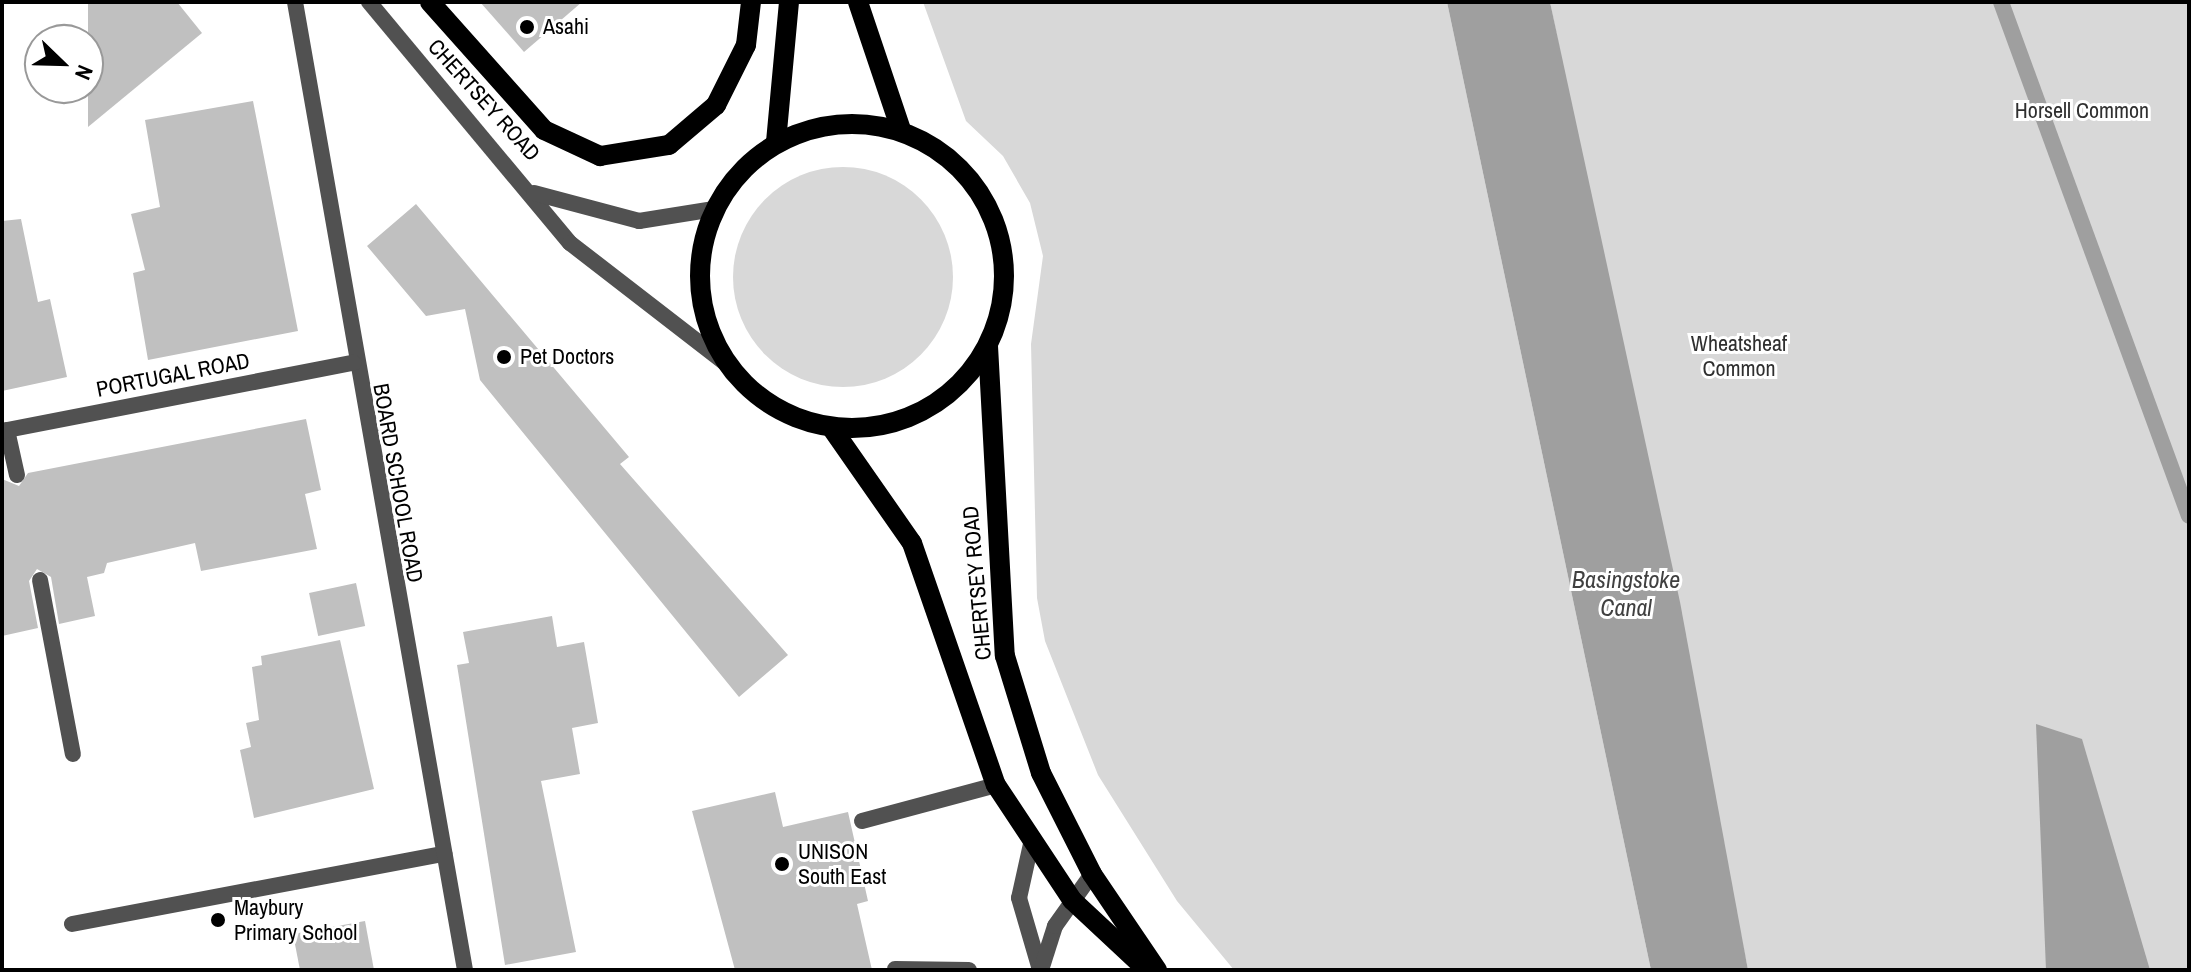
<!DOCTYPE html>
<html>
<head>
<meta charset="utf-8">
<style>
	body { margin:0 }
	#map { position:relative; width:2191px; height:972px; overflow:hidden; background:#fff; font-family:"Archivo Narrow",sans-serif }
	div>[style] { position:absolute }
	.green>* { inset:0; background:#d8d8d8 }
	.round { border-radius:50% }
	.water>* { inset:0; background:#9f9f9f }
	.stream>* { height:16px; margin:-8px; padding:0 8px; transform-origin:8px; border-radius:8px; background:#9f9f9f }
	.building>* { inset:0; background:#c0c0c0; transform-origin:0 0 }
	.service>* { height:16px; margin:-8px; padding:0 8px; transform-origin:8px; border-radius:8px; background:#515151 }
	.minor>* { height:16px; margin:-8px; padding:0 8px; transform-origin:8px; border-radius:8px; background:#515151 }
	.primary>* { height:20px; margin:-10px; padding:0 10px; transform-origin:10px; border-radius:10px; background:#000 }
	.primary>.ring { margin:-10px; padding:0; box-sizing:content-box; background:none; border:20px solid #000; border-radius:50% }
	.dots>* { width:22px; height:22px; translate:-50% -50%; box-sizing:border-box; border:4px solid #fff; border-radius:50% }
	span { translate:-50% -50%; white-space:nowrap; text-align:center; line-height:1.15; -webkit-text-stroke:6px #fff; paint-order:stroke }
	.poi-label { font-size:22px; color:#000 }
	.left { translate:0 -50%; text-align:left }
	.street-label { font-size:22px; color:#000 }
	.park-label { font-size:22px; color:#2f2f2f }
	.water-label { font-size:24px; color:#404040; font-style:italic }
	.frame { position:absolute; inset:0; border:4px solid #000; pointer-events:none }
	.north { position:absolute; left:24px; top:24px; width:80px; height:80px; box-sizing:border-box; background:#fff; border:2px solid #999; border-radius:50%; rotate:113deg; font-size:22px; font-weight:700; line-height:32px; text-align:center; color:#000 }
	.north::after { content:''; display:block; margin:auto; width:28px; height:36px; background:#000; clip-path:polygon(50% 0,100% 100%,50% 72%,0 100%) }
</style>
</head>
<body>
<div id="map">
	<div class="green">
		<div style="clip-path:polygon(923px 2px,1447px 2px,1651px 970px,1234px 970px,1177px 901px,1098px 775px,1045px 641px,1037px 598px,1031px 344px,1043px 256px,1030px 203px,1003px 156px,966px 121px)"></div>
		<div style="clip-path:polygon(1550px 2px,2189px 2px,2189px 970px,1748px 970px)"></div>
		<div class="round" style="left:733px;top:167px;width:220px;height:220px"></div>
	</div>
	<div class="water">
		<div style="clip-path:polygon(1447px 2px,1550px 2px,1680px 602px,1748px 970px,1651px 970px)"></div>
		<div style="clip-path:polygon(2036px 724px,2082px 739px,2150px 970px,2046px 970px)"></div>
	</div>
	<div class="stream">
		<div style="left:2001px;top:2px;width:547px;rotate:69.91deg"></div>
	</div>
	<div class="building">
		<div style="clip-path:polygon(88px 2px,177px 2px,202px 33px,88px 127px)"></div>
		<div style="clip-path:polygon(480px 2px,582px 2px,524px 52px)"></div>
		<div style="clip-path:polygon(253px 101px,298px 331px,148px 360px,133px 273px,145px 270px,131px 214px,160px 207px,145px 120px)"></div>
		<div style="clip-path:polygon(416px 204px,629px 457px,620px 464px,788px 655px,739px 697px,480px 380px,465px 309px,426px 316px,367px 246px)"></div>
		<div style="clip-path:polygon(21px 219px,38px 302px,50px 299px,67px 377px,2px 391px,2px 221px)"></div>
		<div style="clip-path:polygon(306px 419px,321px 490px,305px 494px,317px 549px,201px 571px,195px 543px,107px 563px,104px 573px,87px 577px,95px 616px,59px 624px,51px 577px,37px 569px,29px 581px,38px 628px,2px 636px,2px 479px,19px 486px,28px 473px)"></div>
		<div style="left:356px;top:583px;width:44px;height:48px;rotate:78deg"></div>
		<div style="clip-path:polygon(552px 616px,557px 647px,584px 642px,598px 723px,572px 728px,580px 774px,541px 781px,576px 952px,505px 965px,457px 665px,469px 663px,463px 632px)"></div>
		<div style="clip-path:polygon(340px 640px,374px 789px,254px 818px,240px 750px,251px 747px,246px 723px,259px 720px,252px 667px,262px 665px,261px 656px)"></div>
		<div style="clip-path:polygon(775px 792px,783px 827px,848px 812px,868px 901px,857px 904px,872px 970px,735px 970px,692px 811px)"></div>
		<div style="clip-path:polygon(365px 921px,374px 970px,300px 970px,293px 934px)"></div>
	</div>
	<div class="service">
		<div style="left:7px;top:430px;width:46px;rotate:77.5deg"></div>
		<div style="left:40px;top:580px;width:177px;rotate:79.3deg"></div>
		<div style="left:862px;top:821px;width:139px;rotate:-15deg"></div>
		<div style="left:72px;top:924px;width:379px;rotate:-10.7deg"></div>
		<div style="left:895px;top:969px;width:74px;rotate:0.8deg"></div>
	</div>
	<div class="minor">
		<div style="left:295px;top:2px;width:983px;rotate:80.04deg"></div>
		<div style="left:369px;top:2px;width:314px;rotate:50.2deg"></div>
		<div style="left:570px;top:243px;width:196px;rotate:37.7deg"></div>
		<div style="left:534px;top:193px;width:109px;rotate:14.9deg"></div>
		<div style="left:639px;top:221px;width:76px;rotate:-9.1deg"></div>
		<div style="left:2px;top:431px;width:358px;rotate:-11deg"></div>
		<div style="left:1031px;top:844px;width:55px;rotate:102.5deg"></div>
		<div style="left:1019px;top:898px;width:75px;rotate:73.7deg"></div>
		<div style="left:1041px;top:970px;width:46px;rotate:-72.3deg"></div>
		<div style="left:1055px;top:926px;width:64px;rotate:-54.6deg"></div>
	</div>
	<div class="primary">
		<div style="left:430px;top:2px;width:171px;rotate:48.3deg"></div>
		<div style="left:544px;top:130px;width:62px;rotate:24.9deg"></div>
		<div style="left:600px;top:156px;width:70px;rotate:-9.1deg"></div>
		<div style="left:669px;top:145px;width:62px;rotate:-40.4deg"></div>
		<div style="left:716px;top:105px;width:67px;rotate:-63.4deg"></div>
		<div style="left:746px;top:45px;width:43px;rotate:-83.4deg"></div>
		<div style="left:858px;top:2px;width:135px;rotate:71.4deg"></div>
		<div class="ring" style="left:700px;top:124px;width:284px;height:284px"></div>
		<div style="left:776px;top:142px;width:141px;rotate:-84.7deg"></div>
		<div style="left:988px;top:346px;width:310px;rotate:86.9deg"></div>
		<div style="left:1005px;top:656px;width:122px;rotate:72.9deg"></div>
		<div style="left:1041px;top:773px;width:113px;rotate:63.2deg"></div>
		<div style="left:1092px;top:874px;width:116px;rotate:55.9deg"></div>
		<div style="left:831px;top:427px;width:141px;rotate:55.1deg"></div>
		<div style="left:912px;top:543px;width:256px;rotate:70.9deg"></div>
		<div style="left:996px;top:785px;width:138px;rotate:56.5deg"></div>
		<div style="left:1072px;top:900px;width:103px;rotate:43deg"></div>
	</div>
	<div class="dots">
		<div style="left:527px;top:27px;background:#000"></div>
		<div style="left:504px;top:357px;background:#000"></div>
		<div style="left:782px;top:864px;background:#000"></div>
		<div style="left:218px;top:920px;background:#000"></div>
	</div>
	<div class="poi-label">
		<span class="left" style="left:543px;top:27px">Asahi</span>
		<span class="left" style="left:520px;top:357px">Pet Doctors</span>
		<span class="left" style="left:798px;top:864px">UNISON<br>South East</span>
		<span class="left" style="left:234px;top:920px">Maybury<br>Primary School</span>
	</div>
	<div class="street-label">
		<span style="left:484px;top:100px;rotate:48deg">CHERTSEY ROAD</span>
		<span style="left:173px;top:375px;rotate:-11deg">PORTUGAL ROAD</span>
		<span style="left:398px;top:483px;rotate:80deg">BOARD SCHOOL ROAD</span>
		<span style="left:977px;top:583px;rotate:-95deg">CHERTSEY ROAD</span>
	</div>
	<div class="park-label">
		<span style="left:2082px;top:111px">Horsell Common</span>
		<span style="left:1739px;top:356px">Wheatsheaf<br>Common</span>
	</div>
	<div class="water-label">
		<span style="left:1626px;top:594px">Basingstoke<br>Canal</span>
	</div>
	<div class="frame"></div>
	<div class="north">N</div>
</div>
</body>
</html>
